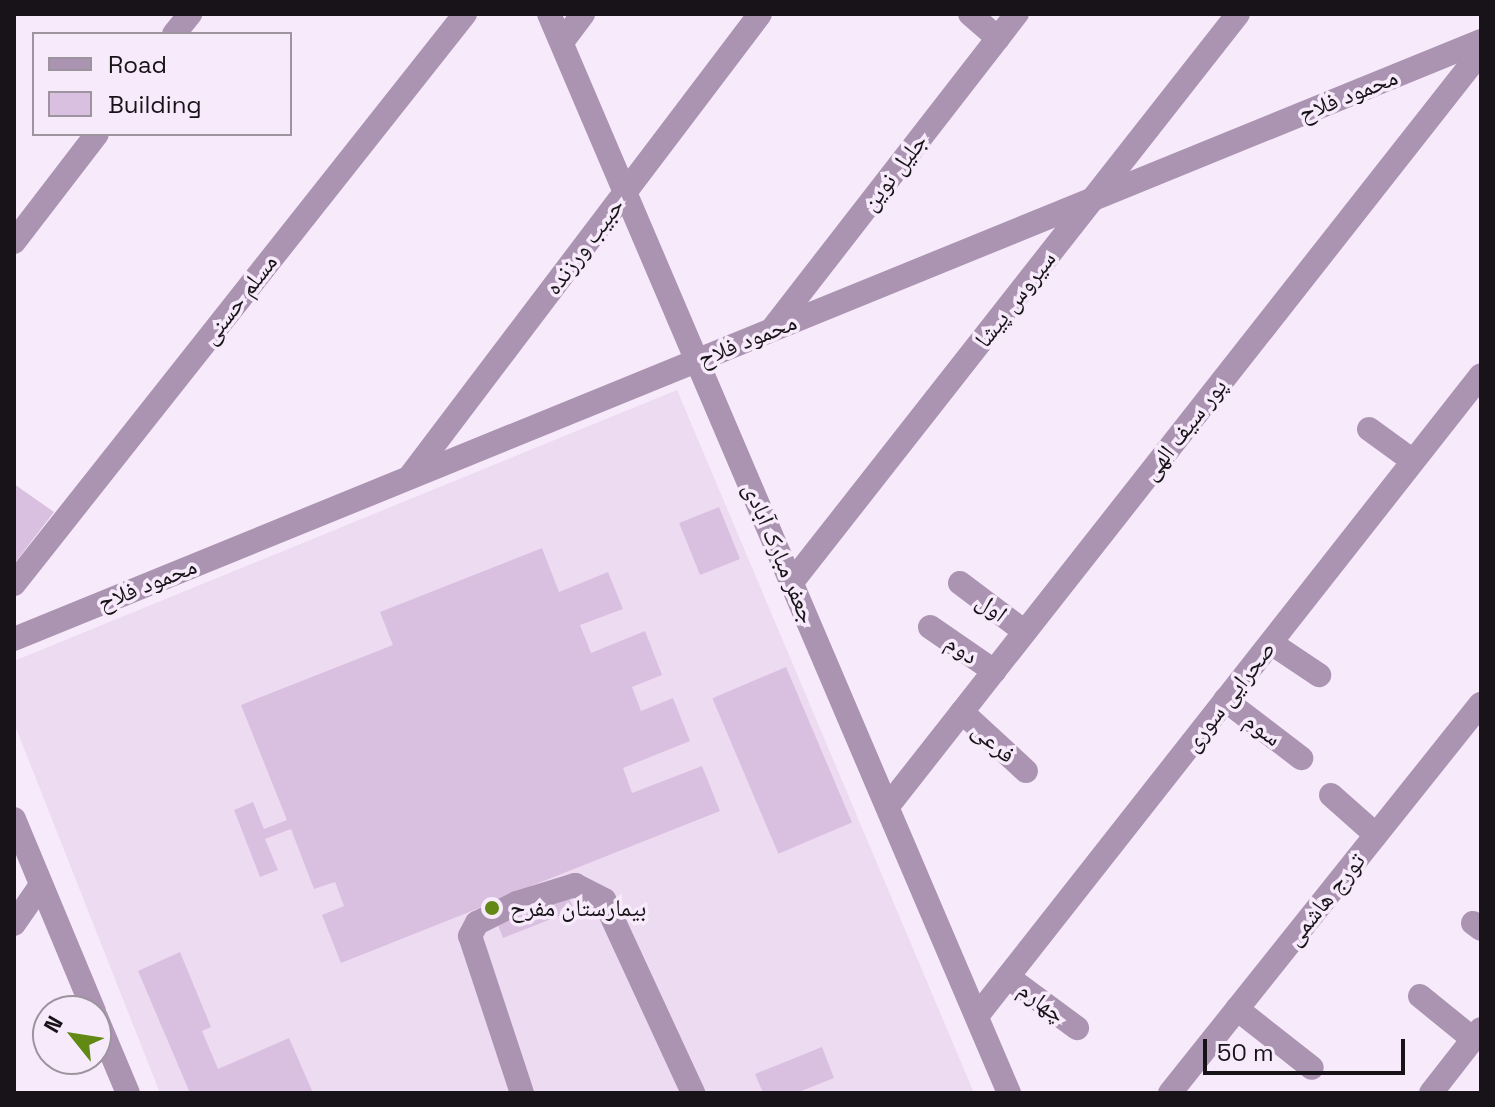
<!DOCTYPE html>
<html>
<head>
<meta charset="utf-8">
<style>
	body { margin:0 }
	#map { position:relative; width:1495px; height:1107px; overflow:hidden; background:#f7eafa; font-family:"Space Grotesk","Noto Naskh Arabic",sans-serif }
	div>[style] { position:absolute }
	.built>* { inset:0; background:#eddbf2 }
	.building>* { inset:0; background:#d9c0e0; transform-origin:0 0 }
	.minor>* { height:24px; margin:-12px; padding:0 12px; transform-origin:12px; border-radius:12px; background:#ab94b2 }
	.dots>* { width:22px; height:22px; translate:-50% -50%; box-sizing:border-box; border:4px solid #f7eafa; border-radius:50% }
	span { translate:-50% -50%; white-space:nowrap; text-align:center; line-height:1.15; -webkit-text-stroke:7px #f7eafa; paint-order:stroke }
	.street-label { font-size:24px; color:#171318 }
	.poi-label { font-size:24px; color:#171318 }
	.left { translate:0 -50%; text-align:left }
	.frame { position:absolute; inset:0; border:16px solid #171318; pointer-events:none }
	.legend { position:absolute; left:32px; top:32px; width:260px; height:104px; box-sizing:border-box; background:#f7eafa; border:2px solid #9d94a0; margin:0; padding:10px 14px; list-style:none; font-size:24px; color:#171318 }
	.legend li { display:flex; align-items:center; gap:16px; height:40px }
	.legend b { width:40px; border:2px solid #9d94a0 }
	.north { position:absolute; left:32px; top:995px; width:80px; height:80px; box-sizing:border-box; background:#f7eafa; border:2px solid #9d94a0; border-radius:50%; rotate:300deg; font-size:22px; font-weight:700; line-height:32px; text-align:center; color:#171318 }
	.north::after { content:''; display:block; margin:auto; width:28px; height:36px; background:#618913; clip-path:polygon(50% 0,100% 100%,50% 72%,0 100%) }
	.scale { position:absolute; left:1203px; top:1039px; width:202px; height:36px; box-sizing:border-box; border:4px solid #171318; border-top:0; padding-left:10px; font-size:24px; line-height:28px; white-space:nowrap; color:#171318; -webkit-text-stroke:6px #f7eafa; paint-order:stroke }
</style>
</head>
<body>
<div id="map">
	<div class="built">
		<div style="clip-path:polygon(677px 390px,974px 1093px,160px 1093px,14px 723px,14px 661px)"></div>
	</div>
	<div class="building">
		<div style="clip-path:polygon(14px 484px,54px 512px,14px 564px)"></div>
		<div style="left:719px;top:507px;width:56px;height:43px;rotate:68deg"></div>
		<div style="clip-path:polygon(542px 548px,559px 592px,608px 572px,623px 609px,580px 625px,591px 653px,645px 631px,662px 675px,632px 687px,641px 711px,673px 698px,690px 741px,623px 768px,632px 793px,702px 766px,720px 811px,531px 886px,536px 900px,565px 888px,574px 910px,503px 938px,495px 917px,517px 893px,341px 963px,322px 915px,344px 906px,335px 882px,314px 889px,291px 829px,265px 839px,278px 870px,260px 877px,234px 810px,253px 802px,264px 829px,287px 820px,241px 705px,393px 645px,380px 612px)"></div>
		<div style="left:786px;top:667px;width:169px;height:80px;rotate:67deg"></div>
		<div style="clip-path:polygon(180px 952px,211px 1027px,202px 1031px,218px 1069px,289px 1038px,313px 1093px,190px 1093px,138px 971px)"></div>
		<div style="clip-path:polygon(822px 1047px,834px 1078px,796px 1093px,763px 1093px,755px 1074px)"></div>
	</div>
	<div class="minor">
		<div style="left:549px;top:14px;width:1173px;rotate:66.91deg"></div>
		<div style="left:970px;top:14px;width:37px;rotate:41deg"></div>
		<div style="left:174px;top:34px;width:26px;rotate:-51deg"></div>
		<div style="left:562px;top:42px;width:35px;rotate:-53deg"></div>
		<div style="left:14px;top:242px;width:136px;rotate:-52.5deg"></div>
		<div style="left:773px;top:328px;width:398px;rotate:-52.2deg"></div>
		<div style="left:1369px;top:429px;width:54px;rotate:36deg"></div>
		<div style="left:411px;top:475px;width:578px;rotate:-52.87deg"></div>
		<div style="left:792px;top:582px;width:722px;rotate:-51.86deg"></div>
		<div style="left:960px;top:583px;width:81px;rotate:37deg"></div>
		<div style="left:14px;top:584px;width:727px;rotate:-51.65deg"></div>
		<div style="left:930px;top:627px;width:78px;rotate:34.5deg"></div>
		<div style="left:14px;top:639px;width:1584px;rotate:-22.18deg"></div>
		<div style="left:1271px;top:643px;width:58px;rotate:33.7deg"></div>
		<div style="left:1225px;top:700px;width:96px;rotate:37.3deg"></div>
		<div style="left:962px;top:712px;width:87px;rotate:42.7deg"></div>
		<div style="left:1331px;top:795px;width:60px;rotate:41.6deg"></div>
		<div style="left:888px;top:806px;width:959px;rotate:-51.82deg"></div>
		<div style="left:14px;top:819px;width:208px;rotate:67.4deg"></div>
		<div style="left:1473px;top:923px;width:10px;rotate:37deg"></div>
		<div style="left:14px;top:924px;width:47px;rotate:-55.3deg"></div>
		<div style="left:1008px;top:977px;width:86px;rotate:36.5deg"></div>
		<div style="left:1420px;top:996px;width:68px;rotate:39.1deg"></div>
		<div style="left:1237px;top:1009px;width:95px;rotate:38.2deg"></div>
		<div style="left:977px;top:1016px;width:815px;rotate:-51.82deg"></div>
		<div style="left:96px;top:1017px;width:82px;rotate:67.2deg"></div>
		<div style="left:522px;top:1093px;width:165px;rotate:-108.3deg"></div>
		<div style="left:470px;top:936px;width:15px;rotate:-62deg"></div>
		<div style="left:477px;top:923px;width:45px;rotate:-26.6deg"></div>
		<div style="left:517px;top:903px;width:61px;rotate:-17.2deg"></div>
		<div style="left:575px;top:885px;width:33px;rotate:27deg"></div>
		<div style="left:604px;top:900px;width:213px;rotate:65.2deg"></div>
		<div style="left:1170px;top:1093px;width:498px;rotate:-51.4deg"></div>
		<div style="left:1431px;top:1093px;width:81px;rotate:-52deg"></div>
	</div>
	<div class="dots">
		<div style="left:492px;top:908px;background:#618913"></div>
	</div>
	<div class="street-label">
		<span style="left:1348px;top:95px;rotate:-22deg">محمود فلاح</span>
		<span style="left:894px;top:172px;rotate:-52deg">جلیل نوین</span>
		<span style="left:584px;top:246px;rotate:-53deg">حبیب ورزنده</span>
		<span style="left:239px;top:299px;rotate:-52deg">مسلم حسنی</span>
		<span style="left:1015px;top:299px;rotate:-52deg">سیروس پیشا</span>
		<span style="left:747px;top:340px;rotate:-22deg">محمود فلاح</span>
		<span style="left:1184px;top:429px;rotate:-52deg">پور سیف الهی</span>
		<span style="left:780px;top:553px;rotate:67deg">جعفر مبارک آبادی</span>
		<span style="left:147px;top:584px;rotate:-22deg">محمود فلاح</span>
		<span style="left:992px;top:607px;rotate:37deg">اول</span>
		<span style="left:962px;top:649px;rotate:35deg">دوم</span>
		<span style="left:1229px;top:696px;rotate:-52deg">صحرایی سوری</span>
		<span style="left:1263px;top:729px;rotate:37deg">سوم</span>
		<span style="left:994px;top:742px;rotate:42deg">فرعی</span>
		<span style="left:1325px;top:899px;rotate:-51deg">تورج هاشمی</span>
		<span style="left:1042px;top:1002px;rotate:37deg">چهارم</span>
	</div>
	<div class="poi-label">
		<span class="left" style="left:510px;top:908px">بیمارستان مفرح</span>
	</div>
	<div class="frame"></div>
	<ul class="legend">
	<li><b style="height:10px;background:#ab94b2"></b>Road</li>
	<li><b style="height:22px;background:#d9c0e0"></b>Building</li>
	</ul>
	<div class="north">N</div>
	<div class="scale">50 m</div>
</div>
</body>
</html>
